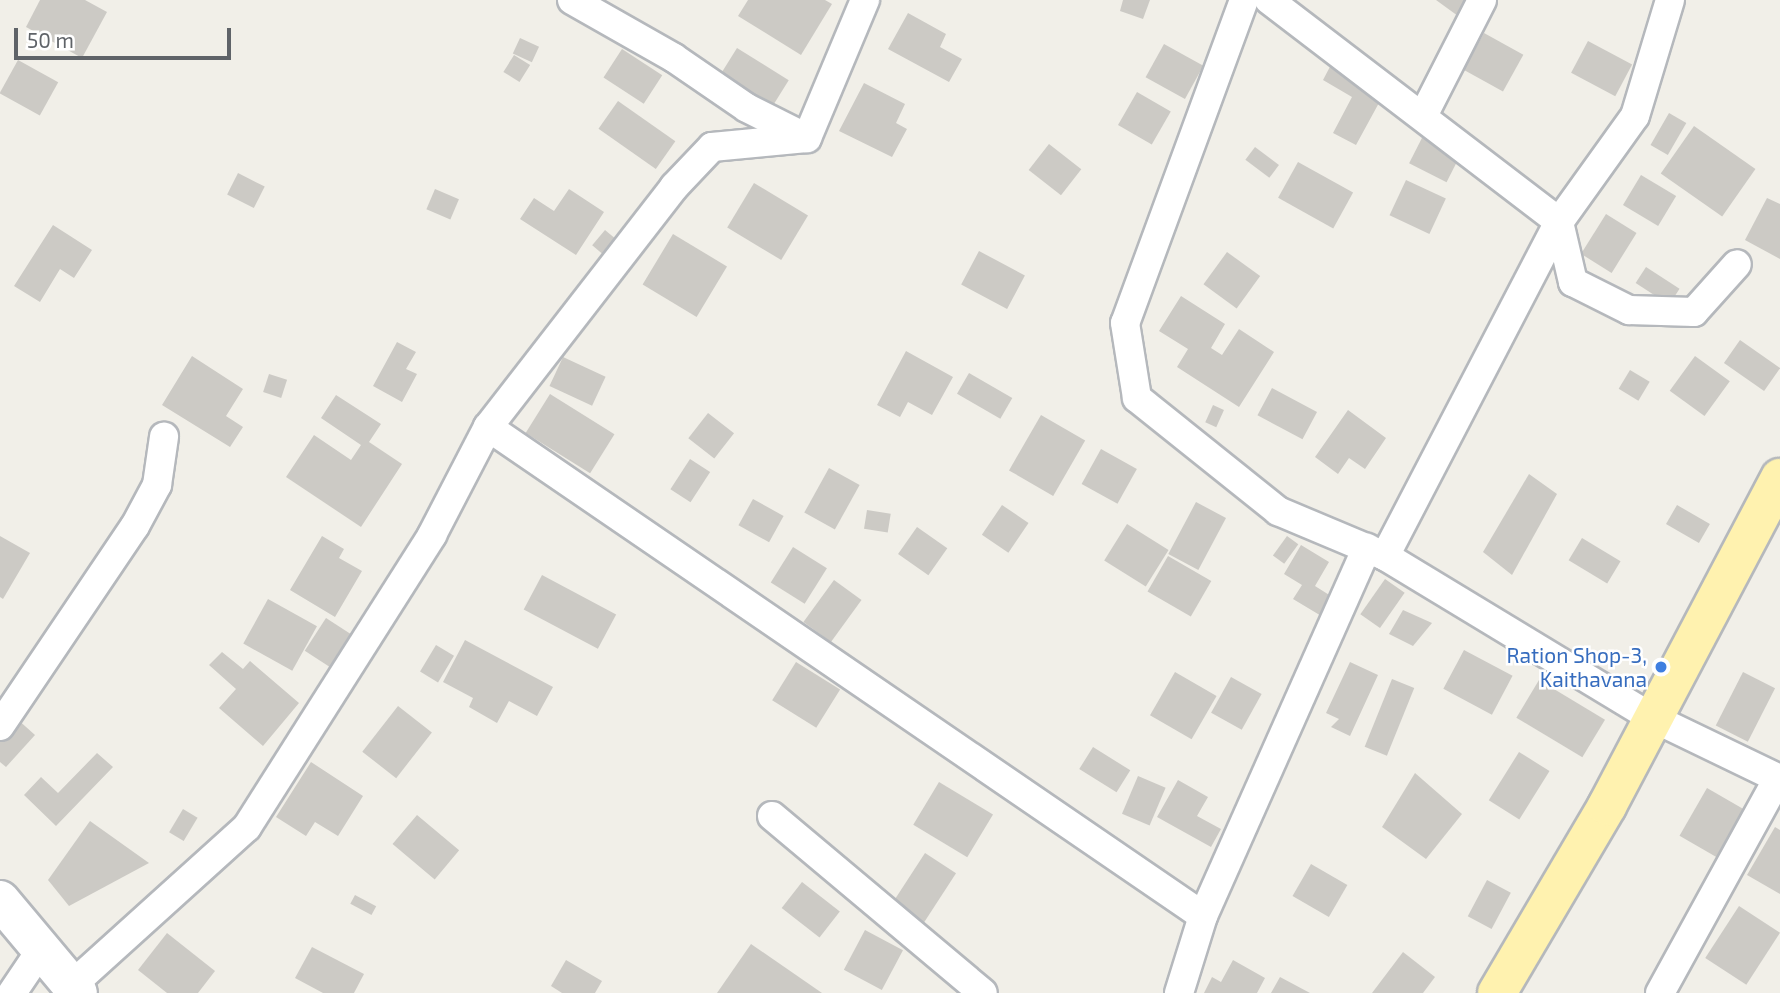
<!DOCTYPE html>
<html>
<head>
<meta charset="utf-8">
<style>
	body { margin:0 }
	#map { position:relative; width:1780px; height:993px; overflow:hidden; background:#f1efe8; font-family:"Exo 2",sans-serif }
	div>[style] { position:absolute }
	.building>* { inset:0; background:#cccac5; transform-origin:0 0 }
	.roads { filter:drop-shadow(2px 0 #b5b8bc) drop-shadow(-2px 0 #b5b8bc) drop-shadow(0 2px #b5b8bc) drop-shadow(0 -2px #b5b8bc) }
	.minor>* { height:28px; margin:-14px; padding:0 14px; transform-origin:14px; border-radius:14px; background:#fff }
	.secondary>* { height:38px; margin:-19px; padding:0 19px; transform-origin:19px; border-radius:19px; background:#fff }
	.primary>* { height:38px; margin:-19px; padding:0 19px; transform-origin:19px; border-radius:19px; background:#fff2af }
	.dots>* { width:19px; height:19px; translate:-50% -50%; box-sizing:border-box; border:4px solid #fff; border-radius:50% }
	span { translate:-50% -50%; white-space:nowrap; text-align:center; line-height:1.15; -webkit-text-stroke:5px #fff; paint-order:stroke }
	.shop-label { font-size:21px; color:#366cbe }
	.right { translate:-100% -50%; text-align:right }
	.scale { position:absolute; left:14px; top:28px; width:217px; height:32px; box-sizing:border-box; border:4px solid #5f6368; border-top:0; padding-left:9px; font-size:21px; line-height:24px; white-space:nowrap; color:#5f6368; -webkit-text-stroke:5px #fff; paint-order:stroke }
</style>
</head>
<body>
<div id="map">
	<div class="building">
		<div style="clip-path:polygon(40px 0,85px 0,107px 12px,82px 58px,26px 27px)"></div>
		<div style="clip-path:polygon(748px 0,825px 0,832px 4px,801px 55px,738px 16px)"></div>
		<div style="clip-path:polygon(1123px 0,1150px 0,1143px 19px,1120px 11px)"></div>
		<div style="clip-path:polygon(1436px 0,1469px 0,1458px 16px)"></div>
		<div style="clip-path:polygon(908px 13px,946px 34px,940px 47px,962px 59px,949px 82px,888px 49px)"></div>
		<div style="left:1484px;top:33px;width:45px;height:42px;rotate:29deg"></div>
		<div style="left:520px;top:38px;width:21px;height:17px;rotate:25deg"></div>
		<div style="left:1588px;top:41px;width:50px;height:36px;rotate:28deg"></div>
		<div style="left:1164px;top:44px;width:45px;height:38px;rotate:29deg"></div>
		<div style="left:737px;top:48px;width:61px;height:33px;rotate:32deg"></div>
		<div style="left:622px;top:49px;width:48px;height:34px;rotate:33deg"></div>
		<div style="left:514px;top:55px;width:19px;height:20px;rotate:32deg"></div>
		<div style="left:18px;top:60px;width:46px;height:38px;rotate:29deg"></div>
		<div style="clip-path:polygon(1333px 61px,1386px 90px,1356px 145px,1333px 133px,1352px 97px,1323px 80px)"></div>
		<div style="clip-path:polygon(864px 83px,905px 104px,896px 123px,907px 129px,892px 157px,839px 131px)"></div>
		<div style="left:1137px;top:92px;width:39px;height:38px;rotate:30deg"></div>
		<div style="left:618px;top:101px;width:70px;height:34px;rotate:35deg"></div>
		<div style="left:1669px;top:113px;width:20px;height:37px;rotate:30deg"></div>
		<div style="left:1694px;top:126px;width:75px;height:58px;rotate:35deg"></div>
		<div style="left:1425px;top:132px;width:42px;height:35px;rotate:27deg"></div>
		<div style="left:1049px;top:144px;width:41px;height:33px;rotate:38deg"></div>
		<div style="left:1255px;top:147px;width:30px;height:16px;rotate:37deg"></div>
		<div style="left:1298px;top:162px;width:63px;height:41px;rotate:29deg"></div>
		<div style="left:238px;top:173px;width:30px;height:24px;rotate:27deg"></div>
		<div style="left:1641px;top:175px;width:41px;height:35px;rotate:31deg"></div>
		<div style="left:1406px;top:180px;width:44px;height:39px;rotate:25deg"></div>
		<div style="left:754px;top:183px;width:63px;height:52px;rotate:31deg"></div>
		<div style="left:435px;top:189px;width:26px;height:22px;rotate:23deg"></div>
		<div style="clip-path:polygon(569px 189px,604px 212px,576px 255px,520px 219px,534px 198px,554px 211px)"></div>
		<div style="clip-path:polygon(1767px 198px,1780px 204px,1780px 259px,1745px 240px)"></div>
		<div style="left:1606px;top:214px;width:36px;height:47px;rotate:32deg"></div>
		<div style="clip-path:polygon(53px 225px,92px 250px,74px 278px,60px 269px,40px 302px,14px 286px)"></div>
		<div style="left:605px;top:230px;width:16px;height:20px;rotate:40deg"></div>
		<div style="left:673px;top:234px;width:63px;height:59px;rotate:31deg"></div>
		<div style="left:979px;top:251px;width:52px;height:38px;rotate:28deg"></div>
		<div style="left:1227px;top:252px;width:41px;height:40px;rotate:36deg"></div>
		<div style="left:1646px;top:267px;width:40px;height:19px;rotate:33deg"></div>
		<div style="clip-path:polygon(1181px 296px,1225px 324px,1211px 348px,1222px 355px,1239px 329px,1274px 352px,1239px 407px,1177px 367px,1188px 349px,1159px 331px)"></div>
		<div style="left:1740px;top:340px;width:49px;height:28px;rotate:35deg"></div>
		<div style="clip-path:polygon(397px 342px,416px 352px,406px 369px,417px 374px,402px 402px,373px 386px)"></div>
		<div style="clip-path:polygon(906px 351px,953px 377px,932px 415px,908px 402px,900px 417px,877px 405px)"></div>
		<div style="clip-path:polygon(192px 356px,243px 389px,226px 416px,243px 427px,230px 447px,162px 405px)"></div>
		<div style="left:1695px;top:356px;width:43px;height:43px;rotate:36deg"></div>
		<div style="left:563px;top:357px;width:47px;height:32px;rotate:25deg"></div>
		<div style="left:1630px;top:370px;width:23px;height:22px;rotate:31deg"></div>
		<div style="left:969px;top:373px;width:50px;height:24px;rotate:30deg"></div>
		<div style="left:269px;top:374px;width:19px;height:19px;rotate:18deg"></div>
		<div style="left:1272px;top:388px;width:51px;height:31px;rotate:28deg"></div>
		<div style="left:550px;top:394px;width:76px;height:46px;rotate:32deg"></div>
		<div style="clip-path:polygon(336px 395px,381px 424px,369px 442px,402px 464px,361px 527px,286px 477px,314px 435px,351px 460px,361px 445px,321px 418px)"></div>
		<div style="left:1213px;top:405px;width:12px;height:19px;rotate:24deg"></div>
		<div style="clip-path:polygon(1348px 410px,1386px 438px,1365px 469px,1349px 458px,1338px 474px,1315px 457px)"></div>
		<div style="left:708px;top:413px;width:33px;height:32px;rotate:38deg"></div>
		<div style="left:1041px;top:415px;width:51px;height:64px;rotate:30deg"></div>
		<div style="left:1101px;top:449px;width:41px;height:40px;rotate:29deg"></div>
		<div style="left:690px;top:459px;width:24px;height:36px;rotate:33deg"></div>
		<div style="left:829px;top:468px;width:35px;height:51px;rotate:29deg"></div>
		<div style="clip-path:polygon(1529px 474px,1557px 494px,1512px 575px,1483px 552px)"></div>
		<div style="left:753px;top:499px;width:35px;height:30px;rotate:29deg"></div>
		<div style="left:1196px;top:502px;width:34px;height:59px;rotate:28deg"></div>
		<div style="left:1002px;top:505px;width:32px;height:36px;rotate:34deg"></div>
		<div style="left:1677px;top:505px;width:38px;height:22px;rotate:30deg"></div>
		<div style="left:867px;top:510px;width:24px;height:19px;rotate:9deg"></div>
		<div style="left:1127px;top:524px;width:49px;height:43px;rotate:32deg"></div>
		<div style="left:917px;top:527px;width:37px;height:33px;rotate:35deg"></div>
		<div style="clip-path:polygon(0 536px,30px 553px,3px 599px,0 597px)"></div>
		<div style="clip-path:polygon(322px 536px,344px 549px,339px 558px,362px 571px,335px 617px,290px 590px)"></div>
		<div style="left:1287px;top:536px;width:14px;height:24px;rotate:36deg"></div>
		<div style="left:1582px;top:538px;width:45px;height:26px;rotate:31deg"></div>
		<div style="clip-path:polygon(1301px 545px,1329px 562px,1315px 586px,1334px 598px,1323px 617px,1293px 599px,1302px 585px,1284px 574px)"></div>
		<div style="left:793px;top:547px;width:40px;height:42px;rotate:32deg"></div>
		<div style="left:1168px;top:556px;width:50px;height:41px;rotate:30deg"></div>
		<div style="left:542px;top:575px;width:84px;height:39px;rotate:28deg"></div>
		<div style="left:1385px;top:579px;width:24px;height:43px;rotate:35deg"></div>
		<div style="left:834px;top:580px;width:34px;height:52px;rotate:36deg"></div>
		<div style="left:268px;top:599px;width:56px;height:51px;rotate:29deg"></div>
		<div style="clip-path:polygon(1403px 610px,1432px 623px,1413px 646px,1389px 634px)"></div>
		<div style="left:326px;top:618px;width:40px;height:39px;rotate:33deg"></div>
		<div style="clip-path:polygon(465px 640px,553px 687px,537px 716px,509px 701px,497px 723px,469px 707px,473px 698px,443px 682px)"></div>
		<div style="left:436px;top:645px;width:21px;height:31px;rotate:31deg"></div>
		<div style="left:1464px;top:650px;width:55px;height:44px;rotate:28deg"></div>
		<div style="clip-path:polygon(222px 652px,243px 669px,250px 661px,299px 703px,263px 746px,219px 708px,236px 689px,209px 665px)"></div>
		<div style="left:796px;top:662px;width:52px;height:45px;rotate:32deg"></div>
		<div style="clip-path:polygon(1350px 662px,1378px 675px,1350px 736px,1331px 727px,1339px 719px,1326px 713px)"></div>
		<div style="left:1175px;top:672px;width:48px;height:50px;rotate:30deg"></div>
		<div style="left:1743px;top:672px;width:36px;height:60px;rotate:27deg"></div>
		<div style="left:1231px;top:677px;width:35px;height:41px;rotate:29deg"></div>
		<div style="left:1392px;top:679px;width:24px;height:73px;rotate:22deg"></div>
		<div style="left:1539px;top:680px;width:77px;height:44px;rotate:31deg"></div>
		<div style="left:398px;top:706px;width:43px;height:58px;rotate:38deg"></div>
		<div style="clip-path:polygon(16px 718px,35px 735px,6px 767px,0 762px,0 737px)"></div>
		<div style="left:1093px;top:747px;width:44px;height:26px;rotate:32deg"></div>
		<div style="left:1519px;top:752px;width:36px;height:57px;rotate:32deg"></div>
		<div style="clip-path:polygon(97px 753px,113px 767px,56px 826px,24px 795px,41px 777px,58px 793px)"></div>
		<div style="clip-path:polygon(311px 762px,363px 796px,338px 836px,315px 822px,306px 836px,276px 817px)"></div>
		<div style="clip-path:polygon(1415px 773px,1462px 814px,1426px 859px,1382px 827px)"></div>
		<div style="left:1138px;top:776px;width:30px;height:41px;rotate:23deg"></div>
		<div style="clip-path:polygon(1178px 780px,1208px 797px,1197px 816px,1221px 829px,1211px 847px,1157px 817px)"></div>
		<div style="left:939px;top:782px;width:63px;height:50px;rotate:31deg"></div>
		<div style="left:1707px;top:788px;width:48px;height:55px;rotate:30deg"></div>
		<div style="left:183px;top:809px;width:17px;height:27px;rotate:31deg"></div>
		<div style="left:417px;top:815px;width:55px;height:38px;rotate:40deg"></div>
		<div style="clip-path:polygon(90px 821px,149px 863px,69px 906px,48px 880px)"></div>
		<div style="clip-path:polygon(1775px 827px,1780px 830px,1780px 894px,1747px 875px)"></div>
		<div style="left:925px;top:853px;width:37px;height:63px;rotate:33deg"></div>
		<div style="left:1311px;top:864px;width:42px;height:37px;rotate:30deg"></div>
		<div style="left:1487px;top:880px;width:27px;height:41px;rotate:28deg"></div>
		<div style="left:802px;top:882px;width:48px;height:33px;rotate:38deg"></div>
		<div style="left:355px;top:895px;width:24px;height:10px;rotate:28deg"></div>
		<div style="left:1739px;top:906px;width:49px;height:62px;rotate:33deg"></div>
		<div style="left:865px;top:930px;width:43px;height:45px;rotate:28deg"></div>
		<div style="clip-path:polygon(167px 933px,215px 971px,198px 993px,167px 993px,138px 970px)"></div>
		<div style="clip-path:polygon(751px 944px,822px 993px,717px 993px)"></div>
		<div style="clip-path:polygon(312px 947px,364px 974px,354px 993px,323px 993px,295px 978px)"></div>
		<div style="clip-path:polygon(1403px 952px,1435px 977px,1423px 993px,1372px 993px)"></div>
		<div style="clip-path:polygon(566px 960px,602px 981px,595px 993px,562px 993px,551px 986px)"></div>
		<div style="clip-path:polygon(1233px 960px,1265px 978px,1257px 993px,1204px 993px,1212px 977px,1221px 982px)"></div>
		<div style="clip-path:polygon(1280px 977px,1310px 993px,1271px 993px)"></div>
	</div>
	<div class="roads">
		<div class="minor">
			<div style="left:572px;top:0;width:117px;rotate:29.6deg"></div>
			<div style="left:674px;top:58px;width:88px;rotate:34.4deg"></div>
			<div style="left:747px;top:108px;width:67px;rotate:26.6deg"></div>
			<div style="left:1244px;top:0;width:344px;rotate:110.2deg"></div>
			<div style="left:1125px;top:323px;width:76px;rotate:80.9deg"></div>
			<div style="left:1137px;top:398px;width:181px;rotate:38.7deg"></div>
			<div style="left:1278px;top:511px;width:116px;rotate:22.8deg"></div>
			<div style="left:1385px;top:556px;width:311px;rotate:31.2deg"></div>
			<div style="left:1651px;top:717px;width:143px;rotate:25.7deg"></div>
			<div style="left:1269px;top:0;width:365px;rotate:37.4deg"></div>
			<div style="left:1559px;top:222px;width:130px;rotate:-54.4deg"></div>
			<div style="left:1635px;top:116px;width:121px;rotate:-73.2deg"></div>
			<div style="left:1423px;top:116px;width:130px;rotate:-63deg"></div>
			<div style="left:1559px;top:222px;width:62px;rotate:76.9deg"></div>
			<div style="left:1573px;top:282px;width:63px;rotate:26.6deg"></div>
			<div style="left:1629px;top:310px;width:65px;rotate:1.8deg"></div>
			<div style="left:1694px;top:312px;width:64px;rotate:-48.1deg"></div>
			<div style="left:488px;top:427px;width:866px;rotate:34.37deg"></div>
			<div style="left:1385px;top:556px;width:377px;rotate:-62.5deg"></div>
			<div style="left:0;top:726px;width:241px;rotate:-56deg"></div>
			<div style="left:135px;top:526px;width:47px;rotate:-61.8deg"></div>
			<div style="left:157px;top:485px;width:49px;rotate:-81.7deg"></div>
			<div style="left:772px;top:816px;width:275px;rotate:40deg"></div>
			<div style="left:71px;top:986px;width:237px;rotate:-42.1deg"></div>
			<div style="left:247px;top:827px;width:346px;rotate:-57.6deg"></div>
			<div style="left:432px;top:535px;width:122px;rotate:-62.6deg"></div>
			<div style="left:488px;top:427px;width:304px;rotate:-52.2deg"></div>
			<div style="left:674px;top:187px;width:55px;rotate:-46.5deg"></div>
			<div style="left:712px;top:147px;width:95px;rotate:-5.4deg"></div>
			<div style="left:807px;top:138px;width:150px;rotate:-67.2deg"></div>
			<div style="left:12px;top:993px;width:52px;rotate:-56deg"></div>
			<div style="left:1179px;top:993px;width:81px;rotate:-72.7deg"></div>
			<div style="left:1203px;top:916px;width:403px;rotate:-66deg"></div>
			<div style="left:1660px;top:993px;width:245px;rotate:-61.2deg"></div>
		</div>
		<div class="secondary">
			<div style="left:0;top:900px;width:121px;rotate:50deg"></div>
		</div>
		<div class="primary">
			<div style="left:1497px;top:993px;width:217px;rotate:-59.5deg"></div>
			<div style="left:1607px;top:806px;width:371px;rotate:-62.2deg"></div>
		</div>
	</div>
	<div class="dots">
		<div style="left:1661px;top:667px;background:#3f7fe0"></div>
	</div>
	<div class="shop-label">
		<span class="right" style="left:1647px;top:667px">Ration Shop-3,<br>Kaithavana</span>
	</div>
	<div class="scale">50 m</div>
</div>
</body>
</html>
